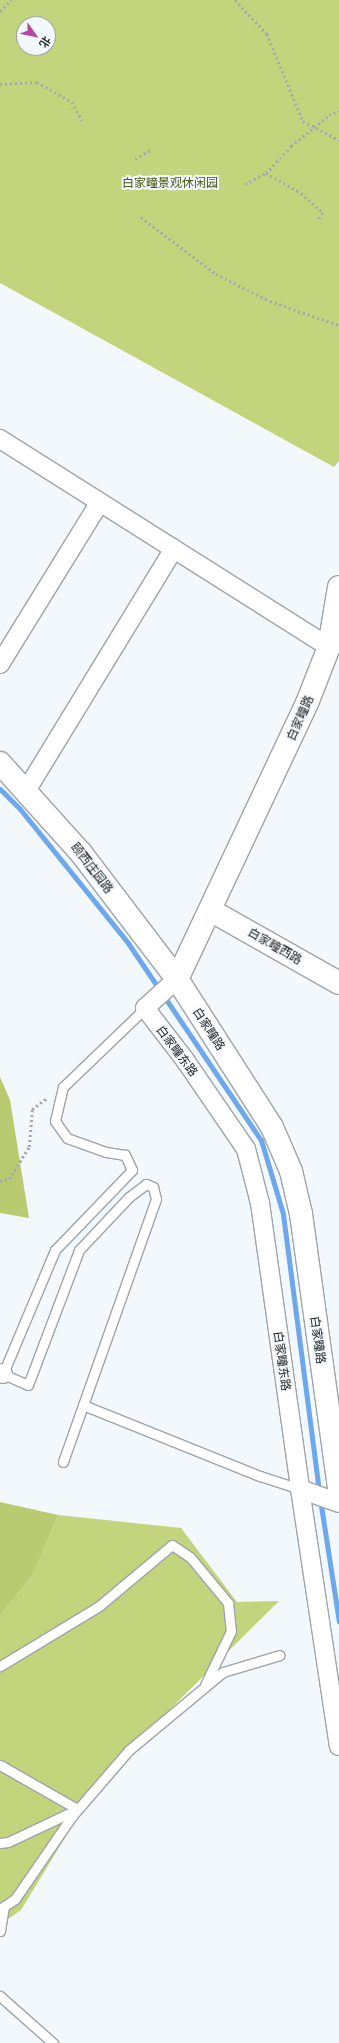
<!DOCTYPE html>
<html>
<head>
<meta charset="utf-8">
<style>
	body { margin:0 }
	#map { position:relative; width:339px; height:2043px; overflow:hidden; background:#f2f8fc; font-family:"PT Sans","Noto Sans SC",sans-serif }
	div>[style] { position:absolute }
	.green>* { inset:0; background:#c2d47c }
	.forest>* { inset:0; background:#b9cb70 }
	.stream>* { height:5px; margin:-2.5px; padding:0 2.5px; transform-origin:2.5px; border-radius:2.5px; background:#6da7ec }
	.path>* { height:2.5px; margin-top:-1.25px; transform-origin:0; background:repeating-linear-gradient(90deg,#a5a9ac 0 2px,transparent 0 5px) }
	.roads { filter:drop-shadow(1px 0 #9fa4a9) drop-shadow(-1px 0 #9fa4a9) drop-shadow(0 1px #9fa4a9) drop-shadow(0 -1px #9fa4a9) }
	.service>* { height:9px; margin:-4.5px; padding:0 4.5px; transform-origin:4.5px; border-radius:4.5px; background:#fff }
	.minor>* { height:18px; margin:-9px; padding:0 9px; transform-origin:9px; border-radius:9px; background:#fff }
	.tertiary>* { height:22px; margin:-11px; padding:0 11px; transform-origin:11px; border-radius:11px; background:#fff }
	span { translate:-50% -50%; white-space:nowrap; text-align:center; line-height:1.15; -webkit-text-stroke:4px #f2f8fc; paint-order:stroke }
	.park-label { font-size:12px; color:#4a5512 }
	.street-label { font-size:12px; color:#252729 }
	.north { position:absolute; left:16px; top:16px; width:40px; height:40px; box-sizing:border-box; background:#f2f8fc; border:1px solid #a0a4a8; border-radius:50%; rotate:123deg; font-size:11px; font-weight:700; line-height:16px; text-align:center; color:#252729 }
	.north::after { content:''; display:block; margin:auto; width:14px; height:18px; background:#b547a6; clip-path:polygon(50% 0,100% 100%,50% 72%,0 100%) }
</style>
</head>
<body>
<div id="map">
	<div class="green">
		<div style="clip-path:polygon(evenodd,0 0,339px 0,339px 461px,334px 467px,0 283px,0 0,24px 24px,48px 24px,48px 48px,24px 48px,24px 24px)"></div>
		<div style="clip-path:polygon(58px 1515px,181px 1528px,237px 1602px,279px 1601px,102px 1777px,21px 1910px,0 1925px,0 1615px,33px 1575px)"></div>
	</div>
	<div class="forest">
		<div style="clip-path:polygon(0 1077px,10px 1100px,29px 1218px,0 1213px)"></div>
		<div style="clip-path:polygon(0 1502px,58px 1515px,33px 1575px,0 1615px)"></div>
	</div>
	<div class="stream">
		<div style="left:0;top:789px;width:28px;rotate:45deg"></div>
		<div style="left:20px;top:809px;width:172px;rotate:51.1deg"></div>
		<div style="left:128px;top:943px;width:238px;rotate:56deg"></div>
		<div style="left:261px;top:1140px;width:77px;rotate:73.4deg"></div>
		<div style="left:283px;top:1214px;width:279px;rotate:82.6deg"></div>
		<div style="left:320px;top:1499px;width:124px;rotate:81.2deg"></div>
	</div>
	<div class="path">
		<div style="left:235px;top:0;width:47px;rotate:46.7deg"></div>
		<div style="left:267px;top:34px;width:94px;rotate:67.5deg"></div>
		<div style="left:303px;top:121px;width:41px;rotate:27.8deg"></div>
		<div style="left:0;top:11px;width:16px;rotate:-45deg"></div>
		<div style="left:0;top:84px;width:37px;rotate:-3deg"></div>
		<div style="left:37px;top:82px;width:40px;rotate:29.7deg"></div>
		<div style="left:72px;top:102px;width:21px;rotate:61deg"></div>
		<div style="left:135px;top:159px;width:17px;rotate:-31deg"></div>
		<div style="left:266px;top:173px;width:40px;rotate:29.7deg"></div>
		<div style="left:301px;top:193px;width:30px;rotate:42deg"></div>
		<div style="left:323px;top:213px;width:9px;rotate:122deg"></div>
		<div style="left:245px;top:184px;width:24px;rotate:-28deg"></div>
		<div style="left:266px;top:173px;width:37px;rotate:-47deg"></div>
		<div style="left:291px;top:146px;width:49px;rotate:-39.2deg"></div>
		<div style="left:329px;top:115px;width:11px;rotate:-22deg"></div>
		<div style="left:141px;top:217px;width:94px;rotate:37.2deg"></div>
		<div style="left:216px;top:274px;width:60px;rotate:26.6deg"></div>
		<div style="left:270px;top:301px;width:73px;rotate:19.2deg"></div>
		<div style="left:0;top:1181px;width:9px;rotate:-13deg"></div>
		<div style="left:9px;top:1179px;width:38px;rotate:-58deg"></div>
		<div style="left:29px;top:1147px;width:38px;rotate:-85deg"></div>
		<div style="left:32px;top:1109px;width:19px;rotate:-36deg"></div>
	</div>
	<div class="roads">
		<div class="service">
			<div style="left:3px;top:1374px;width:27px;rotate:24deg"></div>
			<div style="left:28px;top:1385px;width:144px;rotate:-69.3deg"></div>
			<div style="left:79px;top:1250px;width:73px;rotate:-46.7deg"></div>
			<div style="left:129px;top:1197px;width:21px;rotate:-37deg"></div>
			<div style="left:146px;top:1184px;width:8px;rotate:23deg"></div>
			<div style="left:153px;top:1187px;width:12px;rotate:76deg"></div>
			<div style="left:156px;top:1199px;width:279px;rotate:109.5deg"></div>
			<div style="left:2px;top:1376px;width:137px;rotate:-67.2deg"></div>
			<div style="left:55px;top:1250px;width:111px;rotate:-46.1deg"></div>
			<div style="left:132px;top:1170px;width:17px;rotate:-115deg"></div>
			<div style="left:125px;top:1155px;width:19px;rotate:-171deg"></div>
			<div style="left:106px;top:1152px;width:41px;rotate:-160.3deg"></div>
			<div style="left:67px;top:1138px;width:21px;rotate:-125deg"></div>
			<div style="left:55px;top:1121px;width:35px;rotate:-77deg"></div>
			<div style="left:63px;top:1087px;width:114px;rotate:-43.9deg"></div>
			<div style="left:83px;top:1405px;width:191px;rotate:21.9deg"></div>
			<div style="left:260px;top:1476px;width:42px;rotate:18deg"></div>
			<div style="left:0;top:1666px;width:116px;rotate:-31.2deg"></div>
			<div style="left:99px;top:1606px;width:95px;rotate:-39.9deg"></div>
			<div style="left:172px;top:1545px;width:22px;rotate:34deg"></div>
			<div style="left:190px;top:1557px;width:60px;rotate:50.4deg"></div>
			<div style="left:228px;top:1603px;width:28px;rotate:84deg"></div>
			<div style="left:231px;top:1631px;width:60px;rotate:115.7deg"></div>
			<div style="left:0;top:1765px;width:89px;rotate:29.7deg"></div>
			<div style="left:0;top:1843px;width:8px;rotate:-7deg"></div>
			<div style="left:8px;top:1842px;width:73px;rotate:-25.2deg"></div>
			<div style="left:0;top:1909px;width:18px;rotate:-34deg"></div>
			<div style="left:15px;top:1899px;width:101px;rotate:-55.5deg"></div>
			<div style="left:72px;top:1816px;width:87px;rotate:-49.2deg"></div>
			<div style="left:129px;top:1750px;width:122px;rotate:-39.7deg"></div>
			<div style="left:223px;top:1672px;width:59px;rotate:-16.6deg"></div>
			<div style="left:0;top:1931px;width:25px;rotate:-81deg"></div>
			<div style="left:0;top:1996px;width:71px;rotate:41.6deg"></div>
		</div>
		<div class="minor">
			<div style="left:0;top:439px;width:389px;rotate:32.3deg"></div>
			<div style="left:0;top:664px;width:190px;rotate:-58.3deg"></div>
			<div style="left:26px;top:791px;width:284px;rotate:-58.6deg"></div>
			<div style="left:177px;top:979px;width:43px;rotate:137.8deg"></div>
			<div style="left:145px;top:1008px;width:66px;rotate:52.4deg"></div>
			<div style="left:185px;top:1060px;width:108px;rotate:55.6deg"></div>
			<div style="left:246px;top:1149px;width:56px;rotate:75.5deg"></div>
			<div style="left:260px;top:1203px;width:289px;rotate:82deg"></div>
			<div style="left:300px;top:1489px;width:260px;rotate:81.4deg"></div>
			<div style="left:0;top:1373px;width:3px;rotate:18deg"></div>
			<div style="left:300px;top:1489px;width:41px;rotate:19.7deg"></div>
		</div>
		<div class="tertiary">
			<div style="left:339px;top:587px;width:61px;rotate:99.5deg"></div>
			<div style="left:329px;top:647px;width:60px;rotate:111.4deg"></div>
			<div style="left:307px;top:703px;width:305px;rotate:115.2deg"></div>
			<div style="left:177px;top:979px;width:176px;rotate:57.3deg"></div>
			<div style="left:272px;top:1127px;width:48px;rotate:66.6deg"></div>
			<div style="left:291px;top:1171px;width:44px;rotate:76.9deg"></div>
			<div style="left:301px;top:1214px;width:277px;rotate:82.1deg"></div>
			<div style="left:0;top:763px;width:121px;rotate:48deg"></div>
			<div style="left:81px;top:853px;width:158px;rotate:52.7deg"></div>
			<div style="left:210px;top:910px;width:148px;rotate:29.5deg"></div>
		</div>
	</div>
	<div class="park-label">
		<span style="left:170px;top:183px">白家疃景观休闲园</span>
	</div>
	<div class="street-label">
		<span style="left:300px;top:718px;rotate:-66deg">白家疃路</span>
		<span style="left:92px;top:868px;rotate:52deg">颐西庄园路</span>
		<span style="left:275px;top:946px;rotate:30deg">白家疃西路</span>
		<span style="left:209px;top:1029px;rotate:57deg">白家疃路</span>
		<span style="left:177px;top:1051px;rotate:53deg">白家疃东路</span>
		<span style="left:318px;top:1340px;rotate:82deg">白家疃路</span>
		<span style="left:282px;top:1361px;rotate:82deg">白家疃东路</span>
	</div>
	<div class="north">北</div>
</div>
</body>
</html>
